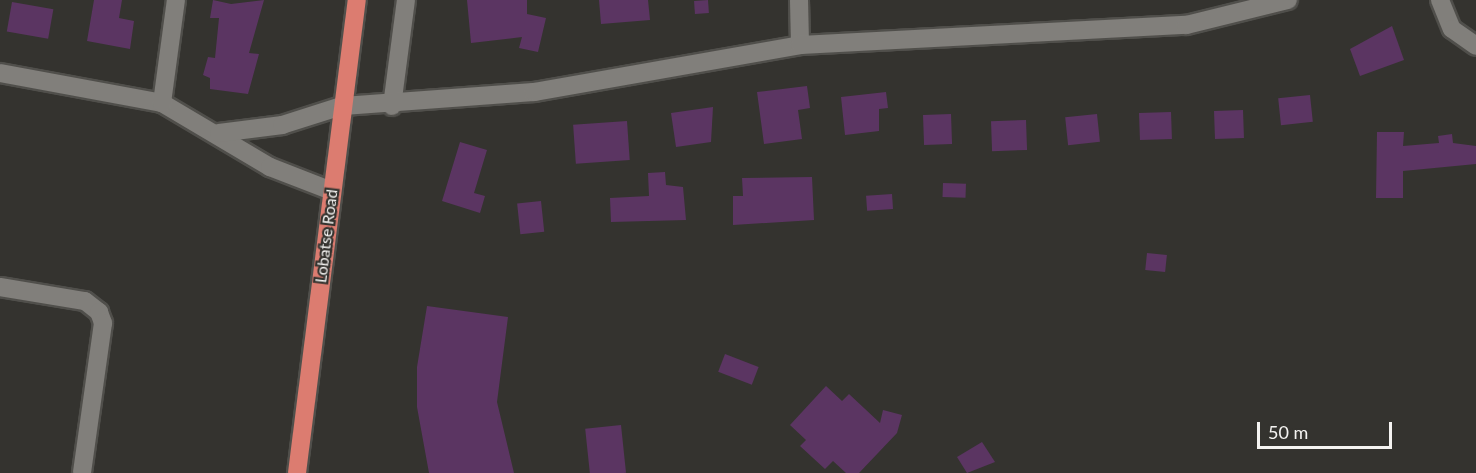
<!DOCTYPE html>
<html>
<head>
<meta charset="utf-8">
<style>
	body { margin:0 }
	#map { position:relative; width:1476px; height:473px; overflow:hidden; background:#34332f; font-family:Lato,sans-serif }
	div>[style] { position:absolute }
	.building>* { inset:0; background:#5b3562; transform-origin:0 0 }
	.roads { filter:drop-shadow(2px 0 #504f4b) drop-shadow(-2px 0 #504f4b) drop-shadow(0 2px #504f4b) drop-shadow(0 -2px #504f4b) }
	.minor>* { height:18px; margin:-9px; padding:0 9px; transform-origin:9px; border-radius:9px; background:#817f7b }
	.trunk>* { height:18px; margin:-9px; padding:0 9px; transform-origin:9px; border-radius:9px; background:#dc7c70 }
	span { translate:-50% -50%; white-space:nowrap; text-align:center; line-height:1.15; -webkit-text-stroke:4.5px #34332f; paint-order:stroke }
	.street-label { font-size:16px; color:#f4f3f1 }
	.scale { position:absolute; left:1257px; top:422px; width:135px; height:27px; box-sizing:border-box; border:3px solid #f4f3f1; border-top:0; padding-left:8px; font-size:18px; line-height:21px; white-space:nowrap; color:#f4f3f1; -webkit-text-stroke:4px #34332f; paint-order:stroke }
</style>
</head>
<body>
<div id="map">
	<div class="building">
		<div style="clip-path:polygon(94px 0,122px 0,119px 18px,134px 21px,130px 49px,87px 41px)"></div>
		<div style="clip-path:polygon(213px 0,231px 4px,264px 0,249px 53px,259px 54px,248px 94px,210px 89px,210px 78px,203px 75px,208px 57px,215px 58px,219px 18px,210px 18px)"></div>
		<div style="clip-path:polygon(467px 0,527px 0,527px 14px,546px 18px,538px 52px,519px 48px,522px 37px,471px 43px)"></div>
		<div style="clip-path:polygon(599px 0,648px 0,650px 20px,601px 24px)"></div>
		<div style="left:708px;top:0;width:13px;height:14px;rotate:86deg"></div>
		<div style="left:12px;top:2px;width:42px;height:30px;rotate:10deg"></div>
		<div style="clip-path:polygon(1392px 26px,1404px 60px,1360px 76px,1350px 49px)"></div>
		<div style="clip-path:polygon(807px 86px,810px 108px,798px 110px,802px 139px,764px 144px,757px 92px)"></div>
		<div style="clip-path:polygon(886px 92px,888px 108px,879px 109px,879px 131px,845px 135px,841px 97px)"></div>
		<div style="left:1310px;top:95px;width:27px;height:32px;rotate:84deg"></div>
		<div style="clip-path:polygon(713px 107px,711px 142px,676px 147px,671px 113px)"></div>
		<div style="left:1243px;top:110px;width:28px;height:29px;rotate:88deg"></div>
		<div style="left:1171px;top:112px;width:27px;height:32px;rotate:88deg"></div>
		<div style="left:951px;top:114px;width:30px;height:28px;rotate:88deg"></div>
		<div style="left:1097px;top:114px;width:28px;height:32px;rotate:84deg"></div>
		<div style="left:1026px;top:120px;width:30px;height:35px;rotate:88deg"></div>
		<div style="left:627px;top:121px;width:39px;height:54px;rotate:86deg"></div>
		<div style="clip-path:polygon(1377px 132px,1404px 132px,1403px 146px,1439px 143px,1438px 136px,1452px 134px,1453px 143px,1476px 146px,1476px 164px,1403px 171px,1403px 198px,1376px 198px)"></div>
		<div style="clip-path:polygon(460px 142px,487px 150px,474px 193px,485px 196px,480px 213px,442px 201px)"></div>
		<div style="clip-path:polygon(665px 172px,666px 185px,683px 187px,686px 220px,611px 222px,610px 198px,649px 196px,648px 173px)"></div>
		<div style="clip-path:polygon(812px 177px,814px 220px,733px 225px,733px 196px,743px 196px,742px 178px)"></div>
		<div style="left:943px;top:183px;width:23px;height:14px;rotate:2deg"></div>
		<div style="left:892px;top:194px;width:15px;height:26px;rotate:86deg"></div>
		<div style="left:541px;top:201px;width:31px;height:24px;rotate:84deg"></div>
		<div style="left:1147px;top:253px;width:20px;height:17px;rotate:6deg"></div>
		<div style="clip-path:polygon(427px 306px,508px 317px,497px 402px,514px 473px,429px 473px,417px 407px,417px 367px)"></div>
		<div style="left:725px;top:354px;width:36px;height:19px;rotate:21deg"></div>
		<div style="clip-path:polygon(826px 386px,842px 401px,849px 394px,880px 423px,883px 410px,902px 415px,897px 433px,859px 473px,846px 473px,833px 461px,825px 469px,800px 446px,806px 440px,790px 425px)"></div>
		<div style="left:621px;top:425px;width:48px;height:36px;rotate:84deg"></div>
		<div style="clip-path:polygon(982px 442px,995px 462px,967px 473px,957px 457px)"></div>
	</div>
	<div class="roads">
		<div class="minor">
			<div style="left:799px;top:0;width:45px;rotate:88.7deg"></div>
			<div style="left:1440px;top:0;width:31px;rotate:68deg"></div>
			<div style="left:1452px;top:29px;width:29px;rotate:35deg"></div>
			<div style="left:0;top:73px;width:165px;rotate:10.5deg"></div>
			<div style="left:162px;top:103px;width:126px;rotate:30.7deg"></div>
			<div style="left:270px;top:167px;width:66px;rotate:21.2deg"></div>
			<div style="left:162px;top:103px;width:104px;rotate:-82.3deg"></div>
			<div style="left:392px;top:106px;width:107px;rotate:-82.5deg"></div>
			<div style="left:219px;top:133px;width:64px;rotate:-7.2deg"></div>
			<div style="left:282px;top:125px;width:63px;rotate:-17.6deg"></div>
			<div style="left:342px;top:106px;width:193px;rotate:-4.2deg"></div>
			<div style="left:534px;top:92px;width:270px;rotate:-10deg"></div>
			<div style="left:800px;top:45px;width:387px;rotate:-3deg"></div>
			<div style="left:1186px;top:25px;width:105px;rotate:-13.8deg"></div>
			<div style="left:0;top:287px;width:86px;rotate:9.4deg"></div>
			<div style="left:85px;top:301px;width:18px;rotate:38deg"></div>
			<div style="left:99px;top:312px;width:12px;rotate:70deg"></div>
			<div style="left:103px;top:323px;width:151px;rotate:98deg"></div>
		</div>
		<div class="trunk">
			<div style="left:297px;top:473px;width:477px;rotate:-82.8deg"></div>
		</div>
	</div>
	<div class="street-label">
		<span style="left:326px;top:236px;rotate:-83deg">Lobatse Road</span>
	</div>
	<div class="scale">50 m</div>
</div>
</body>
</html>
